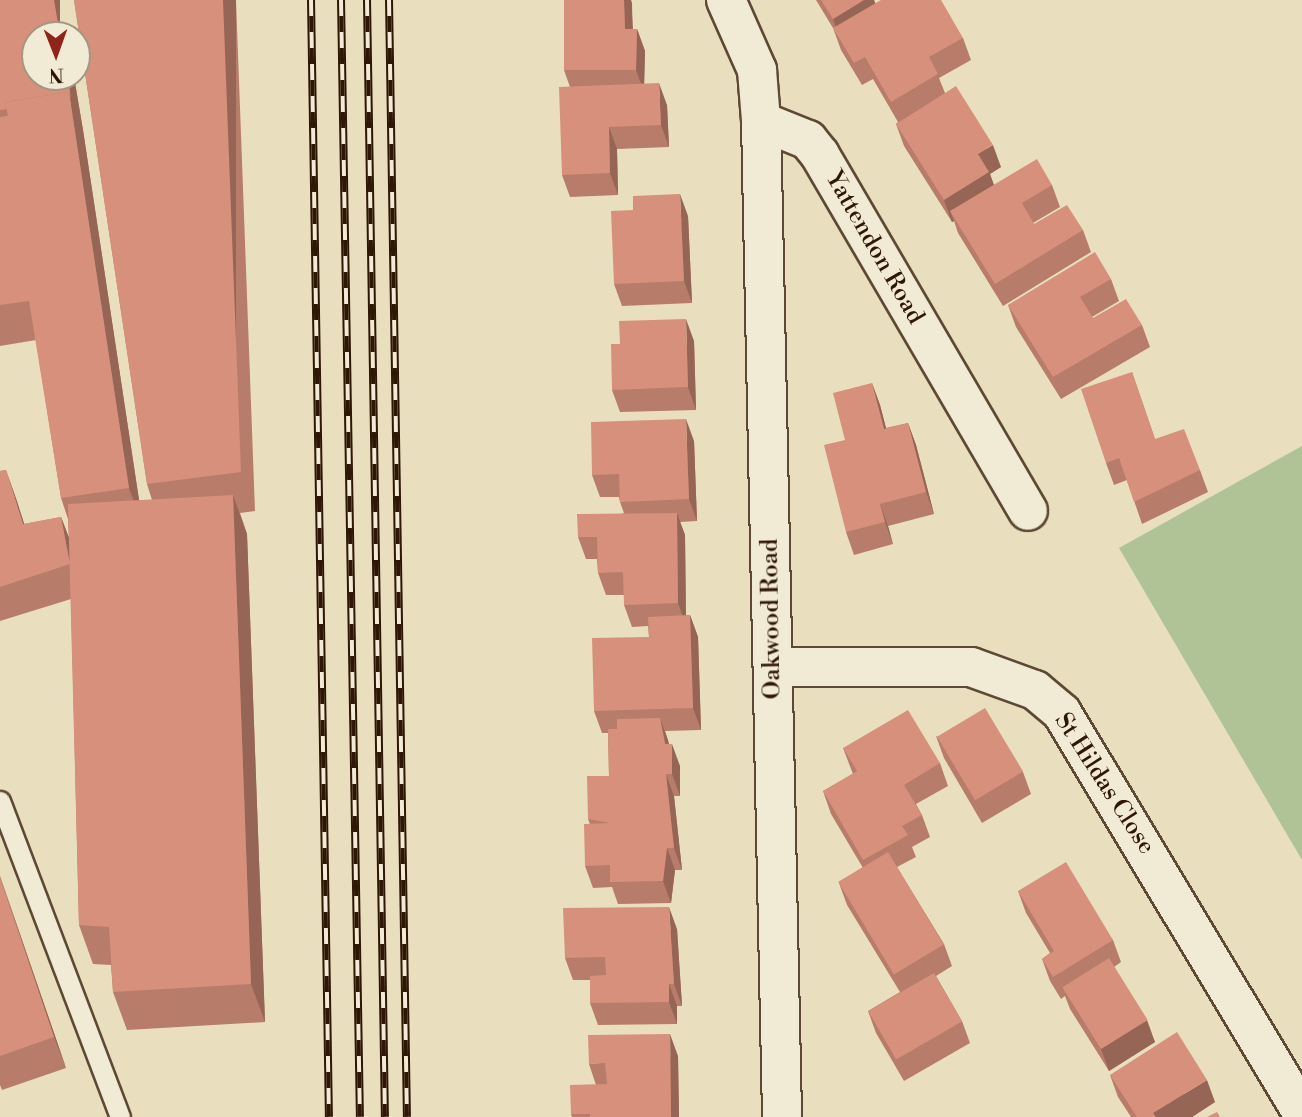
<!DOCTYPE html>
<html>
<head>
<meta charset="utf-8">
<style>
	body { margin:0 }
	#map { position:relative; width:1302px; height:1117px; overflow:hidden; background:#e9dfbe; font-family:"Libre Bodoni",serif }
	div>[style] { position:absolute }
	.green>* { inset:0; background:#b0c397 }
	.roads { filter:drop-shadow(2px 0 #5e4934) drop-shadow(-2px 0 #5e4934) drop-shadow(0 2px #5e4934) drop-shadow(0 -2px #5e4934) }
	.service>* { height:19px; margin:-9.5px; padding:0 9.5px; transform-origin:9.5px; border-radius:9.5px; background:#f1ead5 }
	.minor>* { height:38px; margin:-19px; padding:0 19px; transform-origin:19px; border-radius:19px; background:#f1ead5 }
	.rail>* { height:8px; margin-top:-4px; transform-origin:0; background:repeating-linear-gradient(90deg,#f1ead5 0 16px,#2f1706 0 32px); box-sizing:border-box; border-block:2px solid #2f1706 }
	.wall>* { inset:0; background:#b87c6a }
	.shaded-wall>* { inset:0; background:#966556; transform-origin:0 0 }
	.building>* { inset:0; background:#d6907b; transform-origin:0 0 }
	span { translate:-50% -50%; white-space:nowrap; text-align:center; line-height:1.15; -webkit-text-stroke:5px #f1ead5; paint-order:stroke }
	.street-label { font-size:24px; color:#2f1706 }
	.north { position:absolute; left:21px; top:21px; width:70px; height:70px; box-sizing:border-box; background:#f1ead5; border:2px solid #a39682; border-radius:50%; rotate:179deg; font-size:19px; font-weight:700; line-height:28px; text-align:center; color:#2f1706 }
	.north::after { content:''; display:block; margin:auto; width:24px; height:32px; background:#8f2418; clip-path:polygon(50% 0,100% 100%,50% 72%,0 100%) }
</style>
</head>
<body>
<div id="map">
	<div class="green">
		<div style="clip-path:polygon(1302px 446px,1302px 860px,1119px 548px)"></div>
	</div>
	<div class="roads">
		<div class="service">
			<div style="left:0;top:801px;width:338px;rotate:69.2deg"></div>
		</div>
		<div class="minor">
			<div style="left:726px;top:0;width:77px;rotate:66.1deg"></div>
			<div style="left:757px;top:70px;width:51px;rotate:85.5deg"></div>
			<div style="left:761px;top:121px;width:51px;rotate:22deg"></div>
			<div style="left:808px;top:140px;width:19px;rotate:51deg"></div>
			<div style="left:820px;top:155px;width:412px;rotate:59.7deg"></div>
			<div style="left:761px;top:121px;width:996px;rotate:88.79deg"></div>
			<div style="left:773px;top:667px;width:198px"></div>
			<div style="left:971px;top:667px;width:68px;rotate:19.8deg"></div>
			<div style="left:1035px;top:690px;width:35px;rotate:40deg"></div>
			<div style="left:1062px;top:713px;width:466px;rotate:59deg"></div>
		</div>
	</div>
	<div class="rail">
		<div style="left:311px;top:0;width:1117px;rotate:89.08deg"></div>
		<div style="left:341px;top:0;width:1117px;rotate:89.03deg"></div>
		<div style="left:367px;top:0;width:1117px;rotate:89.08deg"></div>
		<div style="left:389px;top:0;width:1117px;rotate:89.08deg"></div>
	</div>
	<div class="wall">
		<div style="clip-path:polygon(0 0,35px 77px,74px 77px,83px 130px,139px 500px,152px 500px,147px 484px,74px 0,236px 0,255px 511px,240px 513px,247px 534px,265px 1022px,127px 1030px,113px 992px,111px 965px,93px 964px,79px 925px,71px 599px,0 621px,0 471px,6px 470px,24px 524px,61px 517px,69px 538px,68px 519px,61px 498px,36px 340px,0 346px)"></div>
		<div style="clip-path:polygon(564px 0,631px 0,633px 29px,637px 29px,645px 51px,644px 84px,667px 105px,669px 147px,617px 149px,618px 195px,570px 197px,562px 175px,570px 87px,564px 70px)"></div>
		<div style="clip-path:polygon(816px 0,874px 0,875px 3px,963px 38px,971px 60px,939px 78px,945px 93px,1001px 167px,990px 174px,994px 185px,1052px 185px,1060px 207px,1033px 223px,1034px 224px,1083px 230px,1091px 252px,1003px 306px,958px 233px,954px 221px,952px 222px,904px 146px,896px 124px,898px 122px,873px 79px,862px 85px,841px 50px,833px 28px)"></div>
		<div style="clip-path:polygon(688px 216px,692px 303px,622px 306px,614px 284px)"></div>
		<div style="clip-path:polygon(1111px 279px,1119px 301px,1092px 317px,1093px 318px,1142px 325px,1150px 347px,1061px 399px,1016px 327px,1008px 305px)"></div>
		<div style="clip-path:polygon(694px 341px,696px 410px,620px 412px,612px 390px)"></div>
		<div style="clip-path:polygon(1132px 372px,1155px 439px,1200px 470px,1208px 492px,1142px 524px,1127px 480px,1114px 485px,1106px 463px)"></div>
		<div style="clip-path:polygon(872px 383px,880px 405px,886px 428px,908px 423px,916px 445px,934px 514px,888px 526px,893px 544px,854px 555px,846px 532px,845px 440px)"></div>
		<div style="clip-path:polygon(694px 441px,697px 521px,680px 522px,685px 535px,686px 615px,690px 615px,698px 637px,701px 730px,665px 731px,669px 744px,680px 766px,680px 796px,674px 796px,682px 870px,675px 870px,671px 903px,618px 904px,612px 887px,593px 888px,585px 866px,590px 824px,588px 819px,609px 776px,608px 733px,602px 733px,594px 711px,649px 637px,648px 626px,632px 627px,624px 605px,624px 595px,606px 595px,598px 573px,597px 559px,586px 559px,578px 537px,624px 513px,620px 502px,619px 497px,600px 497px,592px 475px)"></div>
		<div style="clip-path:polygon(936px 736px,1023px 772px,1031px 794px,982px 823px,944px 758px)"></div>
		<div style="clip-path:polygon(843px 748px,940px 763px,948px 786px,916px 804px,922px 815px,930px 837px,912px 847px,916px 857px,897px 867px,944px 944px,952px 966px,936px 976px,962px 1021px,970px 1043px,904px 1081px,876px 1033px,868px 1011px,900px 992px,847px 905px,839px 883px,863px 868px,831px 814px,823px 791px,853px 774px)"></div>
		<div style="clip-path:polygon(0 876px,66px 1068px,2px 1090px,0 1085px)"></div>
		<div style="clip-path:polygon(1018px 891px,1113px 940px,1121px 962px,1114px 967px,1155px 1042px,1109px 1071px,1070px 1009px,1065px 996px,1061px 999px,1050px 981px,1042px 959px,1050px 953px,1026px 913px)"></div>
		<div style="clip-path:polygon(677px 929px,682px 1006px,677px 1006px,677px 1024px,598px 1025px,590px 1003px,590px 980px,573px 980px,565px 958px)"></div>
		<div style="clip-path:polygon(678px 1056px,679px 1117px,572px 1117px,571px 1114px,596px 1085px,589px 1064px)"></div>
		<div style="clip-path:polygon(1110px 1075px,1215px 1102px,1192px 1117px,1131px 1117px,1118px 1097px)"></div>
	</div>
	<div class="shaded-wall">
		<div style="left:54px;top:0;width:6px;height:36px"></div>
		<div style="left:223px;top:0;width:13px;height:472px"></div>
		<div style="clip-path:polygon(624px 0,631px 0,632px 3px,633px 51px,625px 29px)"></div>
		<div style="clip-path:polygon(864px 0,874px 0,880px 17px,841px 42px,833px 19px)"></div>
		<div style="clip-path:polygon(637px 29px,645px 51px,644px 92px,636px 70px)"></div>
		<div style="clip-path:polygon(68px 77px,74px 77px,83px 130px,143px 526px,129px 488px,69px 92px)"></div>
		<div style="clip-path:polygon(659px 83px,667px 105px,669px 147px,661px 125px)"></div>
		<div style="clip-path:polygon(609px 127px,617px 149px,618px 195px,610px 173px)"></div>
		<div style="clip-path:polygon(993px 145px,1001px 167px,990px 174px,997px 194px,950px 211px,954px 221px,952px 222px,944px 200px,978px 154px)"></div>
		<div style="clip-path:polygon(680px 194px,688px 216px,692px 303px,684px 281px)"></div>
		<div style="clip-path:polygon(686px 319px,694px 341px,696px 410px,688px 387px)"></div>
		<div style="clip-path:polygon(872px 383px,880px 405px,892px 451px,884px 429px)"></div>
		<div style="clip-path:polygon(686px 419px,694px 441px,697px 521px,689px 499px)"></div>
		<div style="clip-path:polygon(908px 423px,916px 445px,934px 514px,926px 492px)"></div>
		<div style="clip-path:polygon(6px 470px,17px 501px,34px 555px,23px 524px)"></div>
		<div style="clip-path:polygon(233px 495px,247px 534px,265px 1022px,251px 984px)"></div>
		<div style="clip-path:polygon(880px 504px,888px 526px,893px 544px,885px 522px)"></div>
		<div style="clip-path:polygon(677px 513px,685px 535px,686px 625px,678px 603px)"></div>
		<div style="clip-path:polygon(61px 517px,73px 548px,70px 564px)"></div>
		<div style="clip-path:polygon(690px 615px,698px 637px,701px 730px,693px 708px)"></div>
		<div style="clip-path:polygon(660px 718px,668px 740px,672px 762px,672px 744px,680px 766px,680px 796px,672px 774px)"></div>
		<div style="clip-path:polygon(666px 774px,674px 796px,682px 870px,674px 848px)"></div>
		<div style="clip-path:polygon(667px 848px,675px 870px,671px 903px,663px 881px)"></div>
		<div style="clip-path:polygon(0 876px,66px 1068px,54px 1037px)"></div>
		<div style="clip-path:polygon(669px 907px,677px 929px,682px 1006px,674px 984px)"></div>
		<div style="clip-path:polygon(669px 984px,677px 1006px,677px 1024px,669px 1002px)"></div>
		<div style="clip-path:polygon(1147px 1020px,1155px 1042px,1109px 1071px,1101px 1049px)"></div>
		<div style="clip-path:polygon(670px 1034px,678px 1056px,679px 1117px,671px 1117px)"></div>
		<div style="clip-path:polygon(1207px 1080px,1215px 1102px,1192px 1117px,1155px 1117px,1153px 1113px)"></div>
	</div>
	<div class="building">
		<div style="clip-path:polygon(0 0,54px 0,60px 35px,35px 35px,35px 77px,68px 77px,71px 99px,69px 92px,5px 102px,7px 109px,0 110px)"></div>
		<div style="clip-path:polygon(74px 0,223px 0,241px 472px,147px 484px)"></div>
		<div style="clip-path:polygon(564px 0,624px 0,625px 29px,637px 29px,636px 70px,564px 70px)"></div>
		<div style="clip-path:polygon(821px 0,864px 0,833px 19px)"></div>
		<div style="clip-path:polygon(881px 0,941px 0,963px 38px,929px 57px,938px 74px,891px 102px,865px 57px,854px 63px,833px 28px)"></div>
		<div style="clip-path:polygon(659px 83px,661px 125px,609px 127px,610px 173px,562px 175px,559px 87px)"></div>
		<div style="clip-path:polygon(956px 86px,993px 145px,978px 154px,989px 172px,944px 200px,896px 124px)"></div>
		<div style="clip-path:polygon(69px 92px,129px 488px,61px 498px,29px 301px,0 305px,0 117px,8px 116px,5px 102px)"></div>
		<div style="clip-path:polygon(1037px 159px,1052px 185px,1022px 203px,1034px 224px,1067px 205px,1083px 230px,995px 284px,950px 211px)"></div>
		<div style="clip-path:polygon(680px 194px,684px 281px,614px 284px,611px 211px,633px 210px,633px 196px)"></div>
		<div style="clip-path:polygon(1095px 252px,1111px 279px,1080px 297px,1093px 318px,1126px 299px,1142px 325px,1053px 377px,1008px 305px)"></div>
		<div style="clip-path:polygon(686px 319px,688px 387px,612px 390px,611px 344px,620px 344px,619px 321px)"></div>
		<div style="clip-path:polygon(1132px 372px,1155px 439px,1184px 429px,1200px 470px,1134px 502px,1119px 458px,1106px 463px,1081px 389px)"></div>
		<div style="clip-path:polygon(872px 383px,884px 429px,908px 423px,926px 492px,880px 504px,885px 522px,846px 532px,824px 445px,845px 440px,833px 393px)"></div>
		<div style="clip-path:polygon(686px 419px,689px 499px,620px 502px,619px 474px,592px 475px,591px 422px)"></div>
		<div style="clip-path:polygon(6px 470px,23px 524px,61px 517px,70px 564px,0 587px,0 471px)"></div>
		<div style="clip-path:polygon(233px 495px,251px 984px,113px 992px,109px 927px,79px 925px,68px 504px)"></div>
		<div style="clip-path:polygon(677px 513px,678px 603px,624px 605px,623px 572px,598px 573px,597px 537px,578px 537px,577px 514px)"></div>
		<div style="clip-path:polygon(690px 615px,693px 708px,594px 711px,592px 638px,649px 637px,648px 617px)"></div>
		<div style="left:985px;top:708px;width:74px;height:56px;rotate:59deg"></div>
		<div style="clip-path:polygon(908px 710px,940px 763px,904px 785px,922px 815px,902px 826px,908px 835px,863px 860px,823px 791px,857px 771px,843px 748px)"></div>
		<div style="clip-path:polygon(660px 718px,665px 744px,672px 744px,672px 774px,666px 774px,674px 848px,667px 848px,663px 881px,610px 882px,610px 865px,585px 866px,584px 824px,610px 823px,588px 819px,587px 776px,609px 776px,608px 729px,617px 729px,617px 719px)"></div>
		<div style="left:888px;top:852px;width:108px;height:58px;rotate:59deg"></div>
		<div style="clip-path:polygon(1066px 862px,1113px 940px,1053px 977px,1042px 959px,1054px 951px,1018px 891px)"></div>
		<div style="clip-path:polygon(0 878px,54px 1037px,0 1056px)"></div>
		<div style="clip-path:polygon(669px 907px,674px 984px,669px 984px,669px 1002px,590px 1003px,590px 976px,606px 975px,605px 957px,565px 958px,563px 908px)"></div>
		<div style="left:1109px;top:958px;width:73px;height:55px;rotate:58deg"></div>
		<div style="left:934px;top:973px;width:56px;height:76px;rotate:60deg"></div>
		<div style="clip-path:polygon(1177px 1032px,1207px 1080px,1153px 1113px,1156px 1117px,1137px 1117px,1110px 1075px)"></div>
		<div style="clip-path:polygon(670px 1034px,671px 1117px,590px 1117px,590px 1114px,571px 1114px,570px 1085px,607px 1084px,605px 1063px,589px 1064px,588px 1035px)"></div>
		<div style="clip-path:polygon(1217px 1112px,1220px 1117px,1207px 1117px)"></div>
	</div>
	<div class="street-label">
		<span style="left:874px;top:248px;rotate:60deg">Yattendon Road</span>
		<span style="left:772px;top:619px;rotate:-91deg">Oakwood Road</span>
		<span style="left:1104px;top:784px;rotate:57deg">St Hildas Close</span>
	</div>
	<div class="north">N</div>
</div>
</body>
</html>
